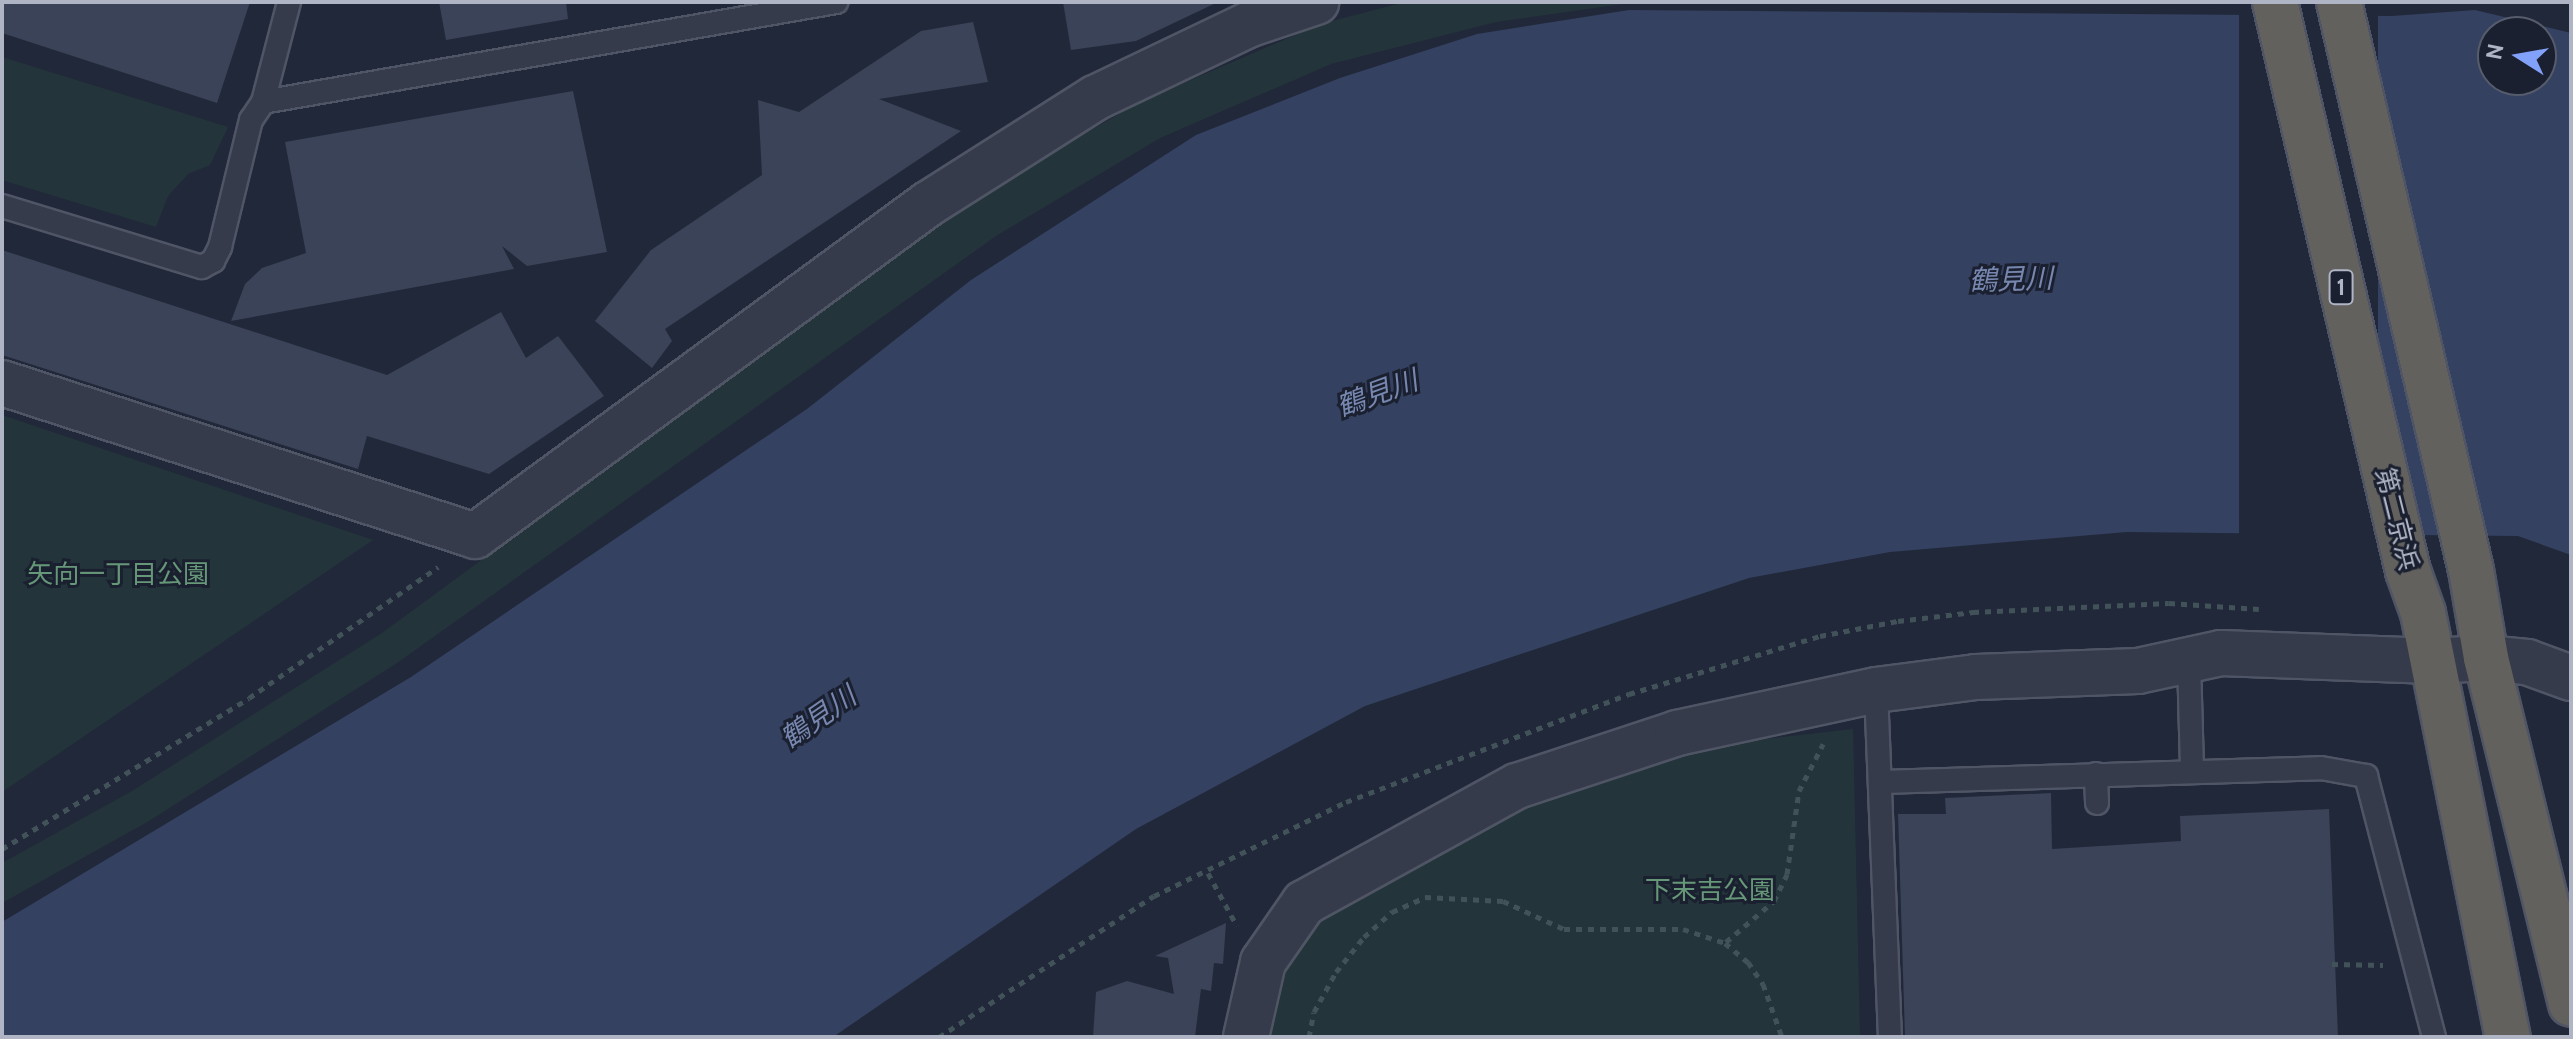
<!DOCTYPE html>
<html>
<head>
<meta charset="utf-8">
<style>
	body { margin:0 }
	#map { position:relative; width:2573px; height:1039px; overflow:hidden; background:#21283a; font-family:Cabin,"Noto Sans JP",sans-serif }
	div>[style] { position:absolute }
	.green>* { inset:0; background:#23353b }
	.water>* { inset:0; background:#354161 }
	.pier>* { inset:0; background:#21283a; transform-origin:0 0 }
	.building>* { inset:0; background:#3a4357 }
	.path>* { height:5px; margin-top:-2.5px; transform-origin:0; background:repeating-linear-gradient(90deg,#415258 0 6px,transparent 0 12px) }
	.roads { filter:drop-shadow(2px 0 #505565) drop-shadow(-2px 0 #505565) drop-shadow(0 2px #505565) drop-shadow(0 -2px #505565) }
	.service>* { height:22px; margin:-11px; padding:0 11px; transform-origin:11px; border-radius:11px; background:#353b4a }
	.minor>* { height:44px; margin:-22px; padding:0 22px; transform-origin:22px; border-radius:22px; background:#353b4a }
	.tertiary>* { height:44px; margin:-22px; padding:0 22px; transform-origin:22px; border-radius:22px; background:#353b4a }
	.trunk>* { height:44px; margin:-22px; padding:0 22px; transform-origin:22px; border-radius:22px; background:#62615e }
	span { translate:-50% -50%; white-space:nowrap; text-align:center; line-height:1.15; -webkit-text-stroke:6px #1a202f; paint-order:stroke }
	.shield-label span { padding:2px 6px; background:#1a202f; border:2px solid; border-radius:6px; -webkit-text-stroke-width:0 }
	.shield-label { font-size:24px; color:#b0b5c6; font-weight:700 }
	.street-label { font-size:26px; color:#b0b5c6 }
	.park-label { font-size:26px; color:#669778 }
	.water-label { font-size:28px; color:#7787af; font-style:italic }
	.frame { position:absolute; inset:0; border:4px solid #b0b5c6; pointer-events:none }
	.north { position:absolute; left:2477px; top:16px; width:80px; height:80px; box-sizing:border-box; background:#1a202f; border:2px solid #565c6b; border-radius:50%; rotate:281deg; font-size:22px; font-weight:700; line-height:32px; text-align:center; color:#b0b5c6 }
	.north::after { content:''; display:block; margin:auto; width:28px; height:36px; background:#82a1f9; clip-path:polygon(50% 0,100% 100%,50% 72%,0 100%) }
</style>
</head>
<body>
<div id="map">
	<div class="green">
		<div style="clip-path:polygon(1405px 2px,1637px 2px,1496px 22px,1331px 64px,1160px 138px,996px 236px,397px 663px,149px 821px,2px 903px,2px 863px,132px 791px,382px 633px,977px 196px,1140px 102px,1321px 24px)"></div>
		<div style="clip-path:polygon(2px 57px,228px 127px,210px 165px,188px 174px,168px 196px,156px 227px,2px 180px)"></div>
		<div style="clip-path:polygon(2px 415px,373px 540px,2px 792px)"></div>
		<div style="clip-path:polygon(1853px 729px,1860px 1037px,1258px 1037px,1262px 1006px,1311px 909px,1524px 800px,1675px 749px)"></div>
	</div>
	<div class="water">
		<div style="clip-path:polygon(evenodd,1629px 10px,2392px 16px,2475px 10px,2571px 33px,2571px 555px,2518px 536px,2127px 532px,1890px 552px,1749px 578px,1365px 706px,1136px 829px,833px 1037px,2px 1037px,2px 922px,411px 677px,807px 409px,971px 280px,1196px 135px,1340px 78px,1477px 34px,1629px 10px,2493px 32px,2541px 32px,2541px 80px,2493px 80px,2493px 32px)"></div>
	</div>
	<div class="pier">
		<div style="left:2239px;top:12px;width:139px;height:538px"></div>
	</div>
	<div class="building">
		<div style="clip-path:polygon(2px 2px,250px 2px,217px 103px,2px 33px)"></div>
		<div style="clip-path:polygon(439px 2px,566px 2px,568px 19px,446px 40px)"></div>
		<div style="clip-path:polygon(1063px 2px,1218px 2px,1136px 41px,1071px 50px)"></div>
		<div style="clip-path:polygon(973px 22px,988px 82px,879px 99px,961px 131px,665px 329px,672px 341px,652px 368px,595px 321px,651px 250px,762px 175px,758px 100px,799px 112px,921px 31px)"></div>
		<div style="clip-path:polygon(573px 91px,607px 252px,527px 266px,502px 246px,514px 269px,231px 321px,245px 284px,262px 268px,306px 253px,285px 142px)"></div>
		<div style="clip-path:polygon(2px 250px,387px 375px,501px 312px,526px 358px,558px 336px,604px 396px,489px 474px,367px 436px,358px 469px,2px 355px)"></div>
		<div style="clip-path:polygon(2051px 793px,2052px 849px,2181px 841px,2180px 816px,2329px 809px,2338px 1037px,1905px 1037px,1898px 814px,1946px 814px,1945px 798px)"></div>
		<div style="clip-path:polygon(1226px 923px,1223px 964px,1214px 963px,1211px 991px,1201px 989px,1195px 1037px,1093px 1037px,1096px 992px,1127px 981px,1174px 994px,1168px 958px,1155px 956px)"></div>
	</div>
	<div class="path">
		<div style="left:2px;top:849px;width:289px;rotate:-31.4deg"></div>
		<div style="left:249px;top:698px;width:230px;rotate:-34.7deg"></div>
		<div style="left:1208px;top:873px;width:60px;rotate:61.3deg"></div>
		<div style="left:1726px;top:942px;width:63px;rotate:-40.5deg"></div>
		<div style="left:1774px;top:901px;width:30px;rotate:-64deg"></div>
		<div style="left:1787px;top:874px;width:84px;rotate:-81.8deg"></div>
		<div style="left:1799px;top:791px;width:53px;rotate:-62.9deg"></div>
		<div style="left:2332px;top:964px;width:51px;rotate:1.1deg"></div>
		<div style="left:939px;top:1037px;width:257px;rotate:-33.3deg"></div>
		<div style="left:1154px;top:896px;width:214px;rotate:-26.1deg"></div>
		<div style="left:1346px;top:802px;width:303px;rotate:-20.9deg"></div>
		<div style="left:1629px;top:694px;width:200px;rotate:-16.9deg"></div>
		<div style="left:1820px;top:636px;width:79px;rotate:-10.9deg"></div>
		<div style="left:1898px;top:621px;width:76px;rotate:-6.8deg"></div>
		<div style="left:1973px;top:612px;width:196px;rotate:-2.6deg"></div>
		<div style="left:2169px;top:603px;width:90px;rotate:3.8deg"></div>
		<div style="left:1309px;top:1037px;width:25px;rotate:-79deg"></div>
		<div style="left:1314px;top:1012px;width:46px;rotate:-61.2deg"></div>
		<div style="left:1336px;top:972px;width:45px;rotate:-51.3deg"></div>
		<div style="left:1364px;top:937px;width:38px;rotate:-42deg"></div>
		<div style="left:1392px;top:912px;width:36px;rotate:-24deg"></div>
		<div style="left:1425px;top:897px;width:78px;rotate:2.9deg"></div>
		<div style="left:1503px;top:901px;width:67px;rotate:24.7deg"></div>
		<div style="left:1564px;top:929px;width:119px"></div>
		<div style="left:1683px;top:929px;width:44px;rotate:18.4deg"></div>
		<div style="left:1725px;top:943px;width:30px;rotate:40deg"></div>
		<div style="left:1748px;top:962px;width:27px;rotate:56deg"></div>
		<div style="left:1763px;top:984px;width:56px;rotate:70.3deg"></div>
	</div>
	<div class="roads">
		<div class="service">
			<div style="left:263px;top:102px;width:103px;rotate:-75.4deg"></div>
			<div style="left:2px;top:206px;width:209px;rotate:17deg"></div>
			<div style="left:202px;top:267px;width:13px;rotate:-29deg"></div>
			<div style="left:213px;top:261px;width:16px;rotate:-63deg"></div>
			<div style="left:220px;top:247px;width:131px;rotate:-76.3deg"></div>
			<div style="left:251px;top:120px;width:22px;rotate:-56deg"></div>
			<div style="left:263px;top:102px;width:582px;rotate:-9.9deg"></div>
			<div style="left:2189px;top:661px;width:109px;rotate:88.4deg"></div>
			<div style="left:1876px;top:690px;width:347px;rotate:87.7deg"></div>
			<div style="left:2096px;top:774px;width:29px;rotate:88deg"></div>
			<div style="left:1882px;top:782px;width:439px;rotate:-1.8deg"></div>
			<div style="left:2321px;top:768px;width:46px;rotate:10.1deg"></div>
			<div style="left:2366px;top:776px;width:270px;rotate:75.4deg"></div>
		</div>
		<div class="minor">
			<div style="left:2px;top:383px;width:497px;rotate:17.9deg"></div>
			<div style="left:1246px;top:1037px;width:77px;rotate:-77.2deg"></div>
			<div style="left:1263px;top:962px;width:72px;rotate:-55.2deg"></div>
			<div style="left:1304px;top:903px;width:243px;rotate:-28.8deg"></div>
			<div style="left:1517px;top:786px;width:169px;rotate:-18.3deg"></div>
			<div style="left:1677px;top:733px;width:204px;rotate:-12.2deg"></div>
			<div style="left:1876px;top:690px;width:101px;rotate:-7.4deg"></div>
			<div style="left:1976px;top:677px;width:162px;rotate:-2.1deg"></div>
			<div style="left:2138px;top:671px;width:85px;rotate:-12.2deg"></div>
			<div style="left:2221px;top:653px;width:211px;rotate:2.2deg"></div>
			<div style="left:2432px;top:661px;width:54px;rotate:-3.2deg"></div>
			<div style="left:2486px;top:658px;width:41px;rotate:5.6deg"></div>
			<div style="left:2527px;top:662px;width:47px;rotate:20deg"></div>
		</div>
		<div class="tertiary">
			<div style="left:475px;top:536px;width:562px;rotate:-36.24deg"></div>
			<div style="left:928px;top:204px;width:198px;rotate:-32.4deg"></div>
			<div style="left:1095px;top:98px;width:172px;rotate:-25.5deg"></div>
			<div style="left:1250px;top:24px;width:70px;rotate:-18.4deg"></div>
		</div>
		<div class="trunk">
			<div style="left:2275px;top:2px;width:584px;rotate:76.84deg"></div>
			<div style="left:2408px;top:571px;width:45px;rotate:70.3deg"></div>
			<div style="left:2423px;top:613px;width:432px;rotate:78.7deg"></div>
			<div style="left:2339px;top:2px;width:583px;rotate:76.92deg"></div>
			<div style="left:2471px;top:570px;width:89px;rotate:80.3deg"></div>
			<div style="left:2486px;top:658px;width:356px;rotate:76.2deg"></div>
		</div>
	</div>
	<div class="shield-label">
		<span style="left:2341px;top:287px">1</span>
	</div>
	<div class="street-label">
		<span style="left:2396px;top:519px;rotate:76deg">第二京浜</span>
	</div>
	<div class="park-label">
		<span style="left:118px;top:575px">矢向一丁目公園</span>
		<span style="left:1710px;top:891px">下末吉公園</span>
	</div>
	<div class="water-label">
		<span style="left:2011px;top:279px;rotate:-2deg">鶴見川</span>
		<span style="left:1377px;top:393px;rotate:-20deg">鶴見川</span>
		<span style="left:818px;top:717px;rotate:-35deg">鶴見川</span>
	</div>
	<div class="frame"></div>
	<div class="north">N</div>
</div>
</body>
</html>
